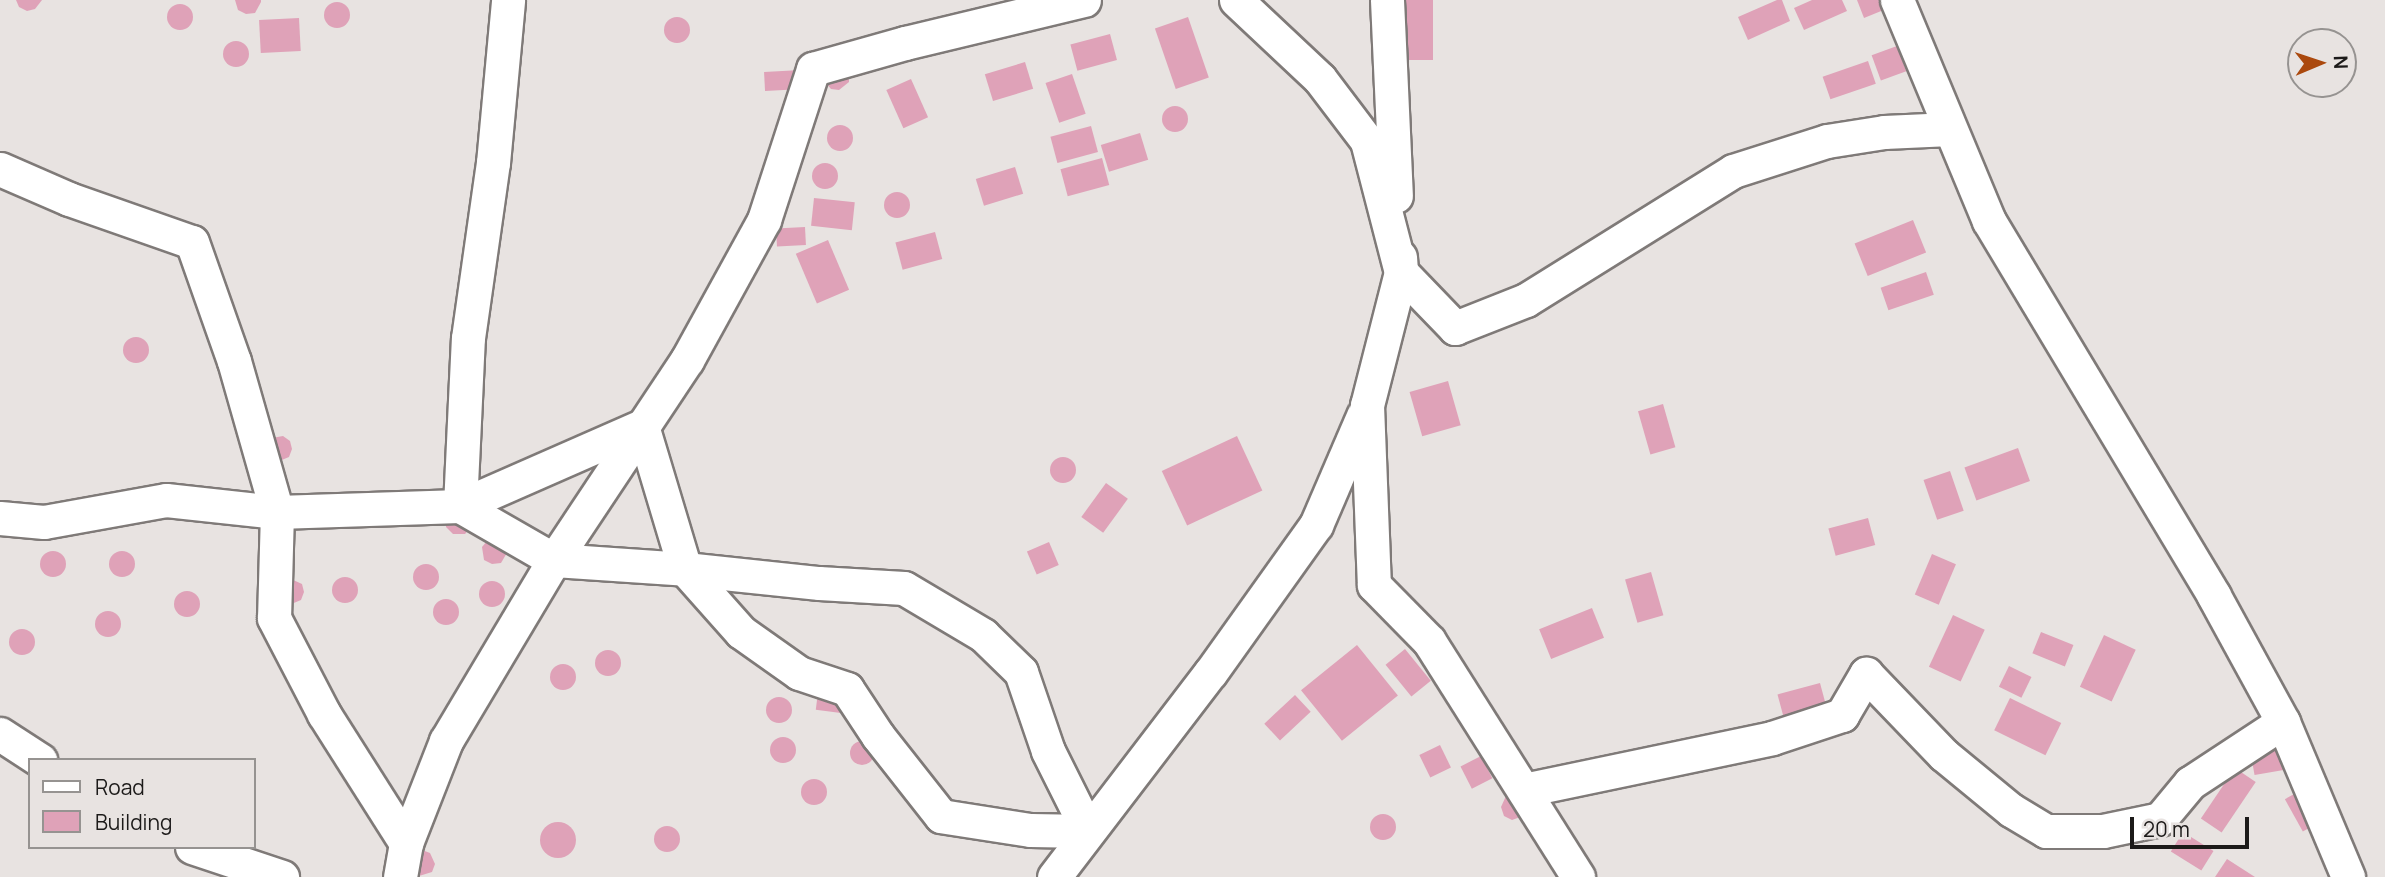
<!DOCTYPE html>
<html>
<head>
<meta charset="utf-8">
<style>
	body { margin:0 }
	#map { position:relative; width:2385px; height:877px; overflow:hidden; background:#e8e3e1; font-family:Manrope,sans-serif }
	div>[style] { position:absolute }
	.building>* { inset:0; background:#dfa2b8; transform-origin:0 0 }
	.round { border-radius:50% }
	.roads { filter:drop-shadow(2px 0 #7f7a78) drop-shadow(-2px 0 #7f7a78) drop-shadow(0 2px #7f7a78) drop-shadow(0 -2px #7f7a78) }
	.street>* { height:33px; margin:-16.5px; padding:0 16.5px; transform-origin:16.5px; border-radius:16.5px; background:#fff }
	span { translate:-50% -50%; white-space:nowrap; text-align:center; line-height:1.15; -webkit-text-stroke:6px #e8e3e1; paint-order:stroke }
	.legend { position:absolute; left:28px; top:758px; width:228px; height:91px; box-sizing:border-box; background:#e8e3e1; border:2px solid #969391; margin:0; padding:9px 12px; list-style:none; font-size:21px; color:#1c1a19 }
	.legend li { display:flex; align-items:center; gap:14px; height:35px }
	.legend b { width:35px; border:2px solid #969391 }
	.north { position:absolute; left:2287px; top:28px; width:70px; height:70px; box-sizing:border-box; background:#e8e3e1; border:2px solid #969391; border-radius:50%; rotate:88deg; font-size:19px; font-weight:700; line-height:28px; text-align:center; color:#1c1a19 }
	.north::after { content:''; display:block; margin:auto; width:24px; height:32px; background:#ab490e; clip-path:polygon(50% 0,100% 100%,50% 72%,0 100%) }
	.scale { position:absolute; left:2130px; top:817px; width:119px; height:32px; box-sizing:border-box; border:4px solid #1c1a19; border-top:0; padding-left:9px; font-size:21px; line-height:24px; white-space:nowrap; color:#1c1a19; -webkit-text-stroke:5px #e8e3e1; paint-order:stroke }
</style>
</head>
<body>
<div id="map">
	<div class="building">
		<div style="clip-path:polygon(16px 0,42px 0,35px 9px,27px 11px,19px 7px)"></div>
		<div style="clip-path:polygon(235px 0,261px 0,261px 2px,255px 13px,246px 14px,238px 10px)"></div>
		<div style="left:1399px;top:0;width:34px;height:60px"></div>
		<div style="clip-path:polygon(1777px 0,1782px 0,1790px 21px,1748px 40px,1738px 17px)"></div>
		<div style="clip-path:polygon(1812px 0,1842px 0,1847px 11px,1804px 30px,1794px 8px)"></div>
		<div style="clip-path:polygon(1857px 0,1889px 0,1891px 7px,1864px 18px)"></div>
		<div class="round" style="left:324px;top:2px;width:26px;height:26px"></div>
		<div class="round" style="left:167px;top:4px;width:26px;height:26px"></div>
		<div style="left:1188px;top:17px;width:64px;height:35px;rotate:71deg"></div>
		<div class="round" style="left:664px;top:17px;width:26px;height:26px"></div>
		<div style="left:299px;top:18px;width:33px;height:40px;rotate:87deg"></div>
		<div style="left:1110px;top:34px;width:27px;height:41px;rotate:75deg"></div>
		<div class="round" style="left:223px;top:41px;width:26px;height:26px"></div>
		<div style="left:1897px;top:46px;width:27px;height:27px;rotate:70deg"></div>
		<div style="left:1868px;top:61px;width:24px;height:48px;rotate:71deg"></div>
		<div style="left:1025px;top:62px;width:28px;height:42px;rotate:73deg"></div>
		<div style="left:801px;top:70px;width:19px;height:37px;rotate:87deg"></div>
		<div style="clip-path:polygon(849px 73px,849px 82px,839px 90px,831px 89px,825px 82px)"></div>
		<div style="left:1072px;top:74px;width:42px;height:28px;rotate:71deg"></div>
		<div style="left:911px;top:79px;width:42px;height:27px;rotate:66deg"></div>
		<div class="round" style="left:1162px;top:106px;width:26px;height:26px"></div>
		<div class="round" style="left:827px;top:125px;width:26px;height:26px"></div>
		<div style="left:1091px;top:126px;width:27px;height:42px;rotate:75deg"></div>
		<div style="left:1140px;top:133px;width:28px;height:41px;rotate:73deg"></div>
		<div style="left:1102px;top:158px;width:28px;height:43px;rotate:75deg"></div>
		<div class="round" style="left:812px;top:163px;width:26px;height:26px"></div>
		<div style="left:1015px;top:167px;width:28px;height:41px;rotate:73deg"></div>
		<div class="round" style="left:884px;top:192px;width:26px;height:26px"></div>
		<div style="left:814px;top:198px;width:41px;height:28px;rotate:6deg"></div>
		<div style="left:1913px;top:220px;width:35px;height:63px;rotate:68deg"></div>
		<div style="left:805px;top:227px;width:18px;height:29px;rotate:87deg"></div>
		<div style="left:935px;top:232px;width:28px;height:41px;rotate:75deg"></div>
		<div style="left:828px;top:240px;width:54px;height:35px;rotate:67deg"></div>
		<div style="left:1926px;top:272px;width:24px;height:48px;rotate:71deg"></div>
		<div class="round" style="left:123px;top:337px;width:26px;height:26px"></div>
		<div style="left:1448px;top:381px;width:46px;height:40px;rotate:74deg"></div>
		<div style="left:1663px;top:404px;width:45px;height:26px;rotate:74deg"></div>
		<div style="clip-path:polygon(283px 436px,290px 441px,292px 449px,289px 457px,277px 462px,272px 438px)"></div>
		<div style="left:1237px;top:436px;width:60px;height:83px;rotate:65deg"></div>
		<div style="left:2018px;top:448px;width:35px;height:57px;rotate:70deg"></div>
		<div class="round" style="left:1050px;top:457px;width:26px;height:26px"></div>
		<div style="left:1950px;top:471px;width:42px;height:28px;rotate:71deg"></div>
		<div style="left:1106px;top:483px;width:27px;height:42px;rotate:36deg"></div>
		<div style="left:1868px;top:518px;width:28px;height:41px;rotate:75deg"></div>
		<div style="clip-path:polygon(446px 519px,471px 527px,465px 534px,453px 534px,446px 527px)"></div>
		<div style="clip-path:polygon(487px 541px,508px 551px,501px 563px,492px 564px,484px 560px,482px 547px)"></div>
		<div style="left:1049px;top:542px;width:25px;height:24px;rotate:67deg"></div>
		<div class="round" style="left:40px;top:551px;width:26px;height:26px"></div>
		<div class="round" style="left:109px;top:551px;width:26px;height:26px"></div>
		<div style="left:1932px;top:554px;width:26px;height:44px;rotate:23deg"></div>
		<div class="round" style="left:413px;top:564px;width:26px;height:26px"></div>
		<div style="left:1651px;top:572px;width:45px;height:27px;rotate:74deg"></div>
		<div class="round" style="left:332px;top:577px;width:26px;height:26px"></div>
		<div style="clip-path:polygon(291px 579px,302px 584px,304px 592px,301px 600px,289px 605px)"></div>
		<div class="round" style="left:479px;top:581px;width:26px;height:26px"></div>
		<div class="round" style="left:174px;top:591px;width:26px;height:26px"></div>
		<div class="round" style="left:433px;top:599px;width:26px;height:26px"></div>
		<div style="left:1592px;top:608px;width:32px;height:57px;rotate:68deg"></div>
		<div class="round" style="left:95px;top:611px;width:26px;height:26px"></div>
		<div style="left:1953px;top:615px;width:35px;height:57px;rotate:25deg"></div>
		<div class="round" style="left:9px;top:629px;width:26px;height:26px"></div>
		<div style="left:2041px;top:632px;width:35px;height:23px;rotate:22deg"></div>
		<div style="left:2104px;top:635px;width:35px;height:57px;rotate:25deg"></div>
		<div style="left:1357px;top:645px;width:65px;height:72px;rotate:51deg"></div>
		<div style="left:1405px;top:649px;width:41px;height:25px;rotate:51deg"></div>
		<div class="round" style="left:595px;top:650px;width:26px;height:26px"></div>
		<div class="round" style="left:550px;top:664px;width:26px;height:26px"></div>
		<div style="left:2009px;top:666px;width:25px;height:23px;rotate:26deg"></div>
		<div style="left:1820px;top:683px;width:27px;height:44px;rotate:75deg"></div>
		<div style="left:818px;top:692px;width:35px;height:18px;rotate:7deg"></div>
		<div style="left:1295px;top:695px;width:23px;height:42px;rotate:47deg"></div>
		<div class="round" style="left:766px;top:697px;width:26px;height:26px"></div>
		<div style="left:2010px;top:698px;width:57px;height:36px;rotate:26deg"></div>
		<div class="round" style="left:770px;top:737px;width:26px;height:26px"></div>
		<div class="round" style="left:850px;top:741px;width:24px;height:24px"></div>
		<div style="left:1440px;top:745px;width:25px;height:23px;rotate:64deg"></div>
		<div style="left:2287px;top:746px;width:23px;height:37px;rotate:80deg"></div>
		<div style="left:1481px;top:756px;width:25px;height:23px;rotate:63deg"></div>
		<div style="left:2235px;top:768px;width:25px;height:61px;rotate:34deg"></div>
		<div class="round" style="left:801px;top:779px;width:26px;height:26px"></div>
		<div style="left:2305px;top:788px;width:37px;height:23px;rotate:61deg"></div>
		<div style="clip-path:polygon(1514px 794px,1523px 816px,1512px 820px,1504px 816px,1501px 807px,1506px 796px)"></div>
		<div class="round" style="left:1370px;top:814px;width:26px;height:26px"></div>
		<div class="round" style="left:540px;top:822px;width:36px;height:36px"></div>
		<div class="round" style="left:654px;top:826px;width:26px;height:26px"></div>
		<div style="left:2183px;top:832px;width:36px;height:23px;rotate:32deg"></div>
		<div style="clip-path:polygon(422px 850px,430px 853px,435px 864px,432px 872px,419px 876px,415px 875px,418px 851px)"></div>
		<div style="clip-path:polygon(2227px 859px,2255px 877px,2215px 877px)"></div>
	</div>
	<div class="roads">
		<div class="street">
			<div style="left:1236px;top:0;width:115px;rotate:43.2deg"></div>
			<div style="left:1320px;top:79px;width:78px;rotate:52.8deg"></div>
			<div style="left:1367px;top:141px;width:135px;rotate:75.5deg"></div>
			<div style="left:1401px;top:272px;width:78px;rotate:46deg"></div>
			<div style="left:1455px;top:328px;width:76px;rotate:-21.5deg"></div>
			<div style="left:1526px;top:300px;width:244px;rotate:-31.9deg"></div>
			<div style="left:1733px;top:171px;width:99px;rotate:-17.7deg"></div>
			<div style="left:1827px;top:141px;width:58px;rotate:-9deg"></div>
			<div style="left:1884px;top:132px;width:66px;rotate:-2.6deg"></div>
			<div style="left:1387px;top:0;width:196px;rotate:87.4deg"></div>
			<div style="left:1897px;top:0;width:239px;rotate:67.4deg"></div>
			<div style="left:1989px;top:221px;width:437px;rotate:59deg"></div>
			<div style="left:2214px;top:596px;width:144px;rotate:61.3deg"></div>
			<div style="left:2283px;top:722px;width:168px;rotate:67.2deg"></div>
			<div style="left:0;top:169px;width:75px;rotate:23.5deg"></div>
			<div style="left:69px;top:199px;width:130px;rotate:19.3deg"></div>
			<div style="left:192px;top:242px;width:126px;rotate:70.6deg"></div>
			<div style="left:234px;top:361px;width:157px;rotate:74.1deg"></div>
			<div style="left:277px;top:512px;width:106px;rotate:91.6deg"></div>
			<div style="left:274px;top:618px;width:108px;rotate:62.5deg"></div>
			<div style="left:324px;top:714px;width:153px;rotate:57.6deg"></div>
			<div style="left:1400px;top:257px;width:15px;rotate:86deg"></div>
			<div style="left:1401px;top:272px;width:137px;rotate:104.3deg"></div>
			<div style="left:1367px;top:405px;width:180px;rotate:87.8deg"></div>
			<div style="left:1374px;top:585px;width:78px;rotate:45.5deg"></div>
			<div style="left:1429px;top:641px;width:279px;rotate:57.7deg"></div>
			<div style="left:0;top:518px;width:44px;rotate:5.2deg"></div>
			<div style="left:44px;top:522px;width:124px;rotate:-10.2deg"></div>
			<div style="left:166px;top:500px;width:112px;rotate:6.2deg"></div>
			<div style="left:277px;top:512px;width:183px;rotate:-1.9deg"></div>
			<div style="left:460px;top:506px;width:108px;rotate:29.9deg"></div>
			<div style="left:554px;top:560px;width:131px;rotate:3.9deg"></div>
			<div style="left:685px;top:569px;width:135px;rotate:6deg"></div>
			<div style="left:819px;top:583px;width:85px;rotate:3.4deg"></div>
			<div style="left:904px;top:588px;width:92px;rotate:30.7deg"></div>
			<div style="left:983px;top:635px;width:53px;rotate:44.2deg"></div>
			<div style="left:1021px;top:672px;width:83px;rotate:71.1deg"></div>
			<div style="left:1048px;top:751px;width:89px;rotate:63.4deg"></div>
			<div style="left:1088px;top:831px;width:58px;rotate:-179deg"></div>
			<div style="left:1030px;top:830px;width:90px;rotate:-171.1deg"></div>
			<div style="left:941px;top:816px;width:102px;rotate:-128.2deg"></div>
			<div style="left:878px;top:736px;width:56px;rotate:-123.4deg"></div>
			<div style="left:847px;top:689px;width:51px;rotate:-161.6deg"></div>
			<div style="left:799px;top:673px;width:71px;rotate:-144.7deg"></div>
			<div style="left:741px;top:632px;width:84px;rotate:-131.6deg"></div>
			<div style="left:685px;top:569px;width:149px;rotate:-106.7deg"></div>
			<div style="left:642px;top:426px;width:199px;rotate:156.3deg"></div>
			<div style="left:460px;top:506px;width:168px;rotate:-87.3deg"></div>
			<div style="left:468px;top:338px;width:177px;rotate:-81.9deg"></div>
			<div style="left:493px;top:163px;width:164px;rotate:-84.7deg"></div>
			<div style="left:0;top:734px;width:48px;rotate:33deg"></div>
			<div style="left:1524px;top:790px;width:253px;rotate:-11.8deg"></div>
			<div style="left:1772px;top:738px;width:74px;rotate:-18.2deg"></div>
			<div style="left:1842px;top:715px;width:48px;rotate:-59.7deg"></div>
			<div style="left:1866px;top:674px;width:112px;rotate:46.1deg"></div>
			<div style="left:1944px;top:755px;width:87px;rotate:39.4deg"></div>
			<div style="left:2011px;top:810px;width:41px;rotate:31deg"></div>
			<div style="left:2046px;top:831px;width:57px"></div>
			<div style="left:2103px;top:831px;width:58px;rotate:-11.9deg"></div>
			<div style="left:2160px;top:819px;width:47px;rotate:-50.2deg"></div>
			<div style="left:2190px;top:783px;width:111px;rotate:-33.3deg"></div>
			<div style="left:192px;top:847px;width:95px;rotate:18.4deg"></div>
			<div style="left:400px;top:877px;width:35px;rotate:-80deg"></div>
			<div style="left:406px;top:843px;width:110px;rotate:-68.6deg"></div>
			<div style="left:446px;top:741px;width:211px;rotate:-59.2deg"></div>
			<div style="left:554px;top:560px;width:240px;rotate:-56.4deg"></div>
			<div style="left:687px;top:360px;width:160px;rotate:-61.2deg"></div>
			<div style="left:764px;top:220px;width:159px;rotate:-72deg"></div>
			<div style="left:813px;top:69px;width:96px;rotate:-15.8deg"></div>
			<div style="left:905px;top:43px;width:184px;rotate:-13.5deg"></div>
			<div style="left:1054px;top:877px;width:258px;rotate:-52.6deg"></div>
			<div style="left:1211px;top:672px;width:181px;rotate:-54.5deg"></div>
			<div style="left:1316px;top:525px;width:119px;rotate:-66.7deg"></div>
		</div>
	</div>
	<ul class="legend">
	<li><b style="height:9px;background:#fff"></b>Road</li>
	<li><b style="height:19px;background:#dfa2b8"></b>Building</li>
	</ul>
	<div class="north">N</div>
	<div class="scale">20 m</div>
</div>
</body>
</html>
